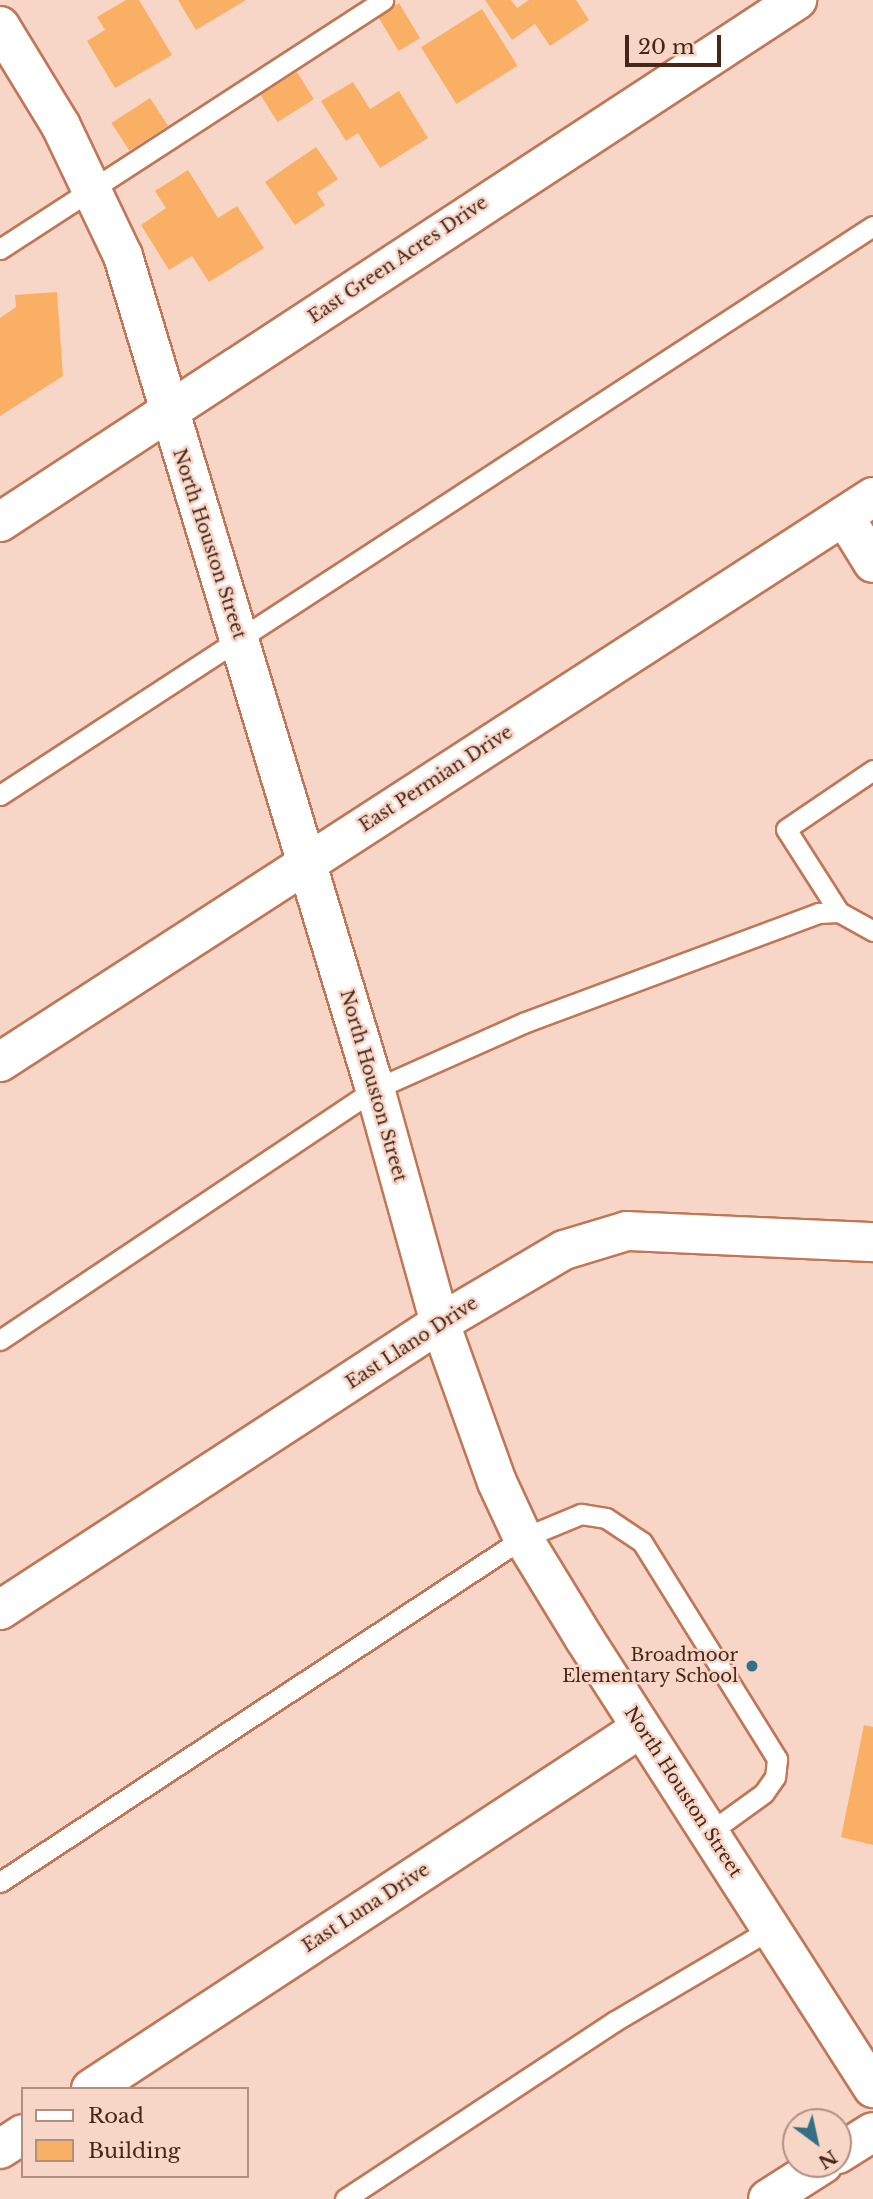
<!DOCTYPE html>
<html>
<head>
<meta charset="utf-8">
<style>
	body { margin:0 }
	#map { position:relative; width:873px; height:2199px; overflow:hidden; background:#f7d6c8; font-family:"Libre Baskerville",serif }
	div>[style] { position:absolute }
	.building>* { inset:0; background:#f9b065; transform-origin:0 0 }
	.roads { filter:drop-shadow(2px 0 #c17755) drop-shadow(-2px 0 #c17755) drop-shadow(0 2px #c17755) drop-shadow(0 -2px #c17755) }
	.lane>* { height:19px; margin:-9.5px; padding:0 9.5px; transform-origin:9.5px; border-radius:9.5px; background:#fff }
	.street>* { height:38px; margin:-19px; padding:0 19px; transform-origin:19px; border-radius:19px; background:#fff }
	.dots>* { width:19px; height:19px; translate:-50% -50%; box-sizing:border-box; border:4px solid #f7d6c8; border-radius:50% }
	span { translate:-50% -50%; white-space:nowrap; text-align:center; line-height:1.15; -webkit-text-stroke:5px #f7d6c8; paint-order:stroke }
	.street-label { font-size:18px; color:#452618 }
	.poi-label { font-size:18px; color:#452618 }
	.right { translate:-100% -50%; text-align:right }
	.legend { position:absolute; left:21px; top:2087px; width:228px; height:91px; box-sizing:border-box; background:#f7d6c8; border:2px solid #b09082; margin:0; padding:9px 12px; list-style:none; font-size:21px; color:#452618 }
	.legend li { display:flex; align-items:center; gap:14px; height:35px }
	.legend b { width:35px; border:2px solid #b09082 }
	.north { position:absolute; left:782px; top:2108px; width:70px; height:70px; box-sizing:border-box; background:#f7d6c8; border:2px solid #b09082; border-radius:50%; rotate:147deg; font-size:19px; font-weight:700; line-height:28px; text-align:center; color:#452618 }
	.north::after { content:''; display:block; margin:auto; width:24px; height:32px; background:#337086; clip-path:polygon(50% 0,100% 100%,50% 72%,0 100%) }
	.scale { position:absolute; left:625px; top:35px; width:96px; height:32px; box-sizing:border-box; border:4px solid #452618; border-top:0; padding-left:9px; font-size:21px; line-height:24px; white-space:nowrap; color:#452618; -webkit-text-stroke:5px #f7d6c8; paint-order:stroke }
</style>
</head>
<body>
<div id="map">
	<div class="building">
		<div style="clip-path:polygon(126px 0,139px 0,172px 55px,115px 88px,87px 41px,105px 30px,97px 17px)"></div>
		<div style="clip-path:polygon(178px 0,246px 0,196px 30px)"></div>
		<div style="clip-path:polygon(485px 0,511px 0,517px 8px,529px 0,576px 0,589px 20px,550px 46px,535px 24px,512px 40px)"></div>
		<div style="left:399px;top:3px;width:41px;height:25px;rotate:59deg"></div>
		<div style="left:482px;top:9px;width:67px;height:72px;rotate:58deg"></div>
		<div style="left:297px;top:72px;width:32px;height:43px;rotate:58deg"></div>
		<div style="clip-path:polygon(353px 82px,370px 109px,399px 91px,428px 138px,380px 168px,358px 133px,346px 141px,321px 101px)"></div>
		<div style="left:150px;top:98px;width:33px;height:46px;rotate:57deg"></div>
		<div style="clip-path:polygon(316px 147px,338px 179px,317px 193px,325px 205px,295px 225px,265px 182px)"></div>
		<div style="clip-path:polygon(188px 170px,218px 218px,237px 206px,264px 248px,209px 282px,192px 256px,169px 270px,141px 225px,166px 208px,155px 191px)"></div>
		<div style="clip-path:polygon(57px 292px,63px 376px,0 416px,0 318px,16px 307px,15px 295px)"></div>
		<div style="clip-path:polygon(864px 1725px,873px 1727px,873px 1845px,841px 1837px)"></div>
	</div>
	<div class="roads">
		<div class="lane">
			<div style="left:0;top:249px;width:457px;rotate:-33deg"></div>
			<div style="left:0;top:795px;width:1042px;rotate:-33.1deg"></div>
			<div style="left:839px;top:912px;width:98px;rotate:-122.6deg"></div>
			<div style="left:786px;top:829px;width:105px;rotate:-34.1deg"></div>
			<div style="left:0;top:1340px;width:451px;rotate:-33.8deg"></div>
			<div style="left:375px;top:1089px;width:162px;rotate:-24deg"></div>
			<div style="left:523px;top:1023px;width:315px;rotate:-20.4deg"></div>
			<div style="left:818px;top:913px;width:21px;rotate:-3deg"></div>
			<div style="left:839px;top:912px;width:39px;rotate:29deg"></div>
			<div style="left:0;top:1882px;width:626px;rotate:-33.33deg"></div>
			<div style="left:523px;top:1538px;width:63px;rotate:-22.5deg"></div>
			<div style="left:581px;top:1514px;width:25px;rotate:9deg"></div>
			<div style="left:606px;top:1518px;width:43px;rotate:33.7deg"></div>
			<div style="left:642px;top:1542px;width:256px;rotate:58.1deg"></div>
			<div style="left:777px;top:1759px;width:18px;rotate:96deg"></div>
			<div style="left:775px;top:1777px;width:19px;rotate:125deg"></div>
			<div style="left:764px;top:1793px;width:67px;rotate:144.2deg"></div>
			<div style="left:345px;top:2199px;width:323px;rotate:-33.4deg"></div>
			<div style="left:615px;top:2021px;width:182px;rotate:-30.6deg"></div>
		</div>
		<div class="street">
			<div style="left:0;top:26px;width:117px;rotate:58.6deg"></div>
			<div style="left:61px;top:126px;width:144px;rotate:64.5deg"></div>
			<div style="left:123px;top:256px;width:870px;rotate:73.17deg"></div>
			<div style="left:375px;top:1089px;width:243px;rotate:74.5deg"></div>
			<div style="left:440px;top:1323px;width:169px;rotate:70.3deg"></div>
			<div style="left:497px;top:1482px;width:62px;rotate:65.1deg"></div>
			<div style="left:523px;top:1538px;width:117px;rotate:58.6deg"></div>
			<div style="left:584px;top:1638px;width:535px;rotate:57.29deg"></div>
			<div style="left:844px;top:516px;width:55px;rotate:58.3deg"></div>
			<div style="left:0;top:522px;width:953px;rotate:-33.22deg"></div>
			<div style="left:0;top:1062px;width:1040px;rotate:-32.91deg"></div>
			<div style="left:0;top:1610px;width:525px;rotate:-33.12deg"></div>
			<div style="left:440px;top:1323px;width:144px;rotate:-30.5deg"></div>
			<div style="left:564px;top:1250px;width:66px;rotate:-16.8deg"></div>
			<div style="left:627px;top:1231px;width:246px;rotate:2.6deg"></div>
			<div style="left:91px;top:2089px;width:658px;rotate:-33.28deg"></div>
			<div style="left:0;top:2149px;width:27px;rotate:-33deg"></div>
			<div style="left:838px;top:2154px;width:41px;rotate:-32.2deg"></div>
			<div style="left:768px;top:2199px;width:65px;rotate:-32.5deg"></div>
		</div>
	</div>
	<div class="dots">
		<div style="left:752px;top:1666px;background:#337086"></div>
	</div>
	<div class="street-label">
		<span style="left:398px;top:260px;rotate:-34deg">East Green Acres Drive</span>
		<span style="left:209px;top:544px;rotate:72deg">North Houston Street</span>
		<span style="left:436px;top:779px;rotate:-33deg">East Permian Drive</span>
		<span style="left:373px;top:1086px;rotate:74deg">North Houston Street</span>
		<span style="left:412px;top:1343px;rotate:-33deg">East Llano Drive</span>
		<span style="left:683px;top:1792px;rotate:57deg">North Houston Street</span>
		<span style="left:366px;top:1908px;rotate:-33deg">East Luna Drive</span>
	</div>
	<div class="poi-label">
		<span class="right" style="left:738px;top:1666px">Broadmoor<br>Elementary School</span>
	</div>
	<ul class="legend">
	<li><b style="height:9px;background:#fff"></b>Road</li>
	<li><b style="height:19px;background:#f9b065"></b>Building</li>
	</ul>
	<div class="north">N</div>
	<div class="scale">20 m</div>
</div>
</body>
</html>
